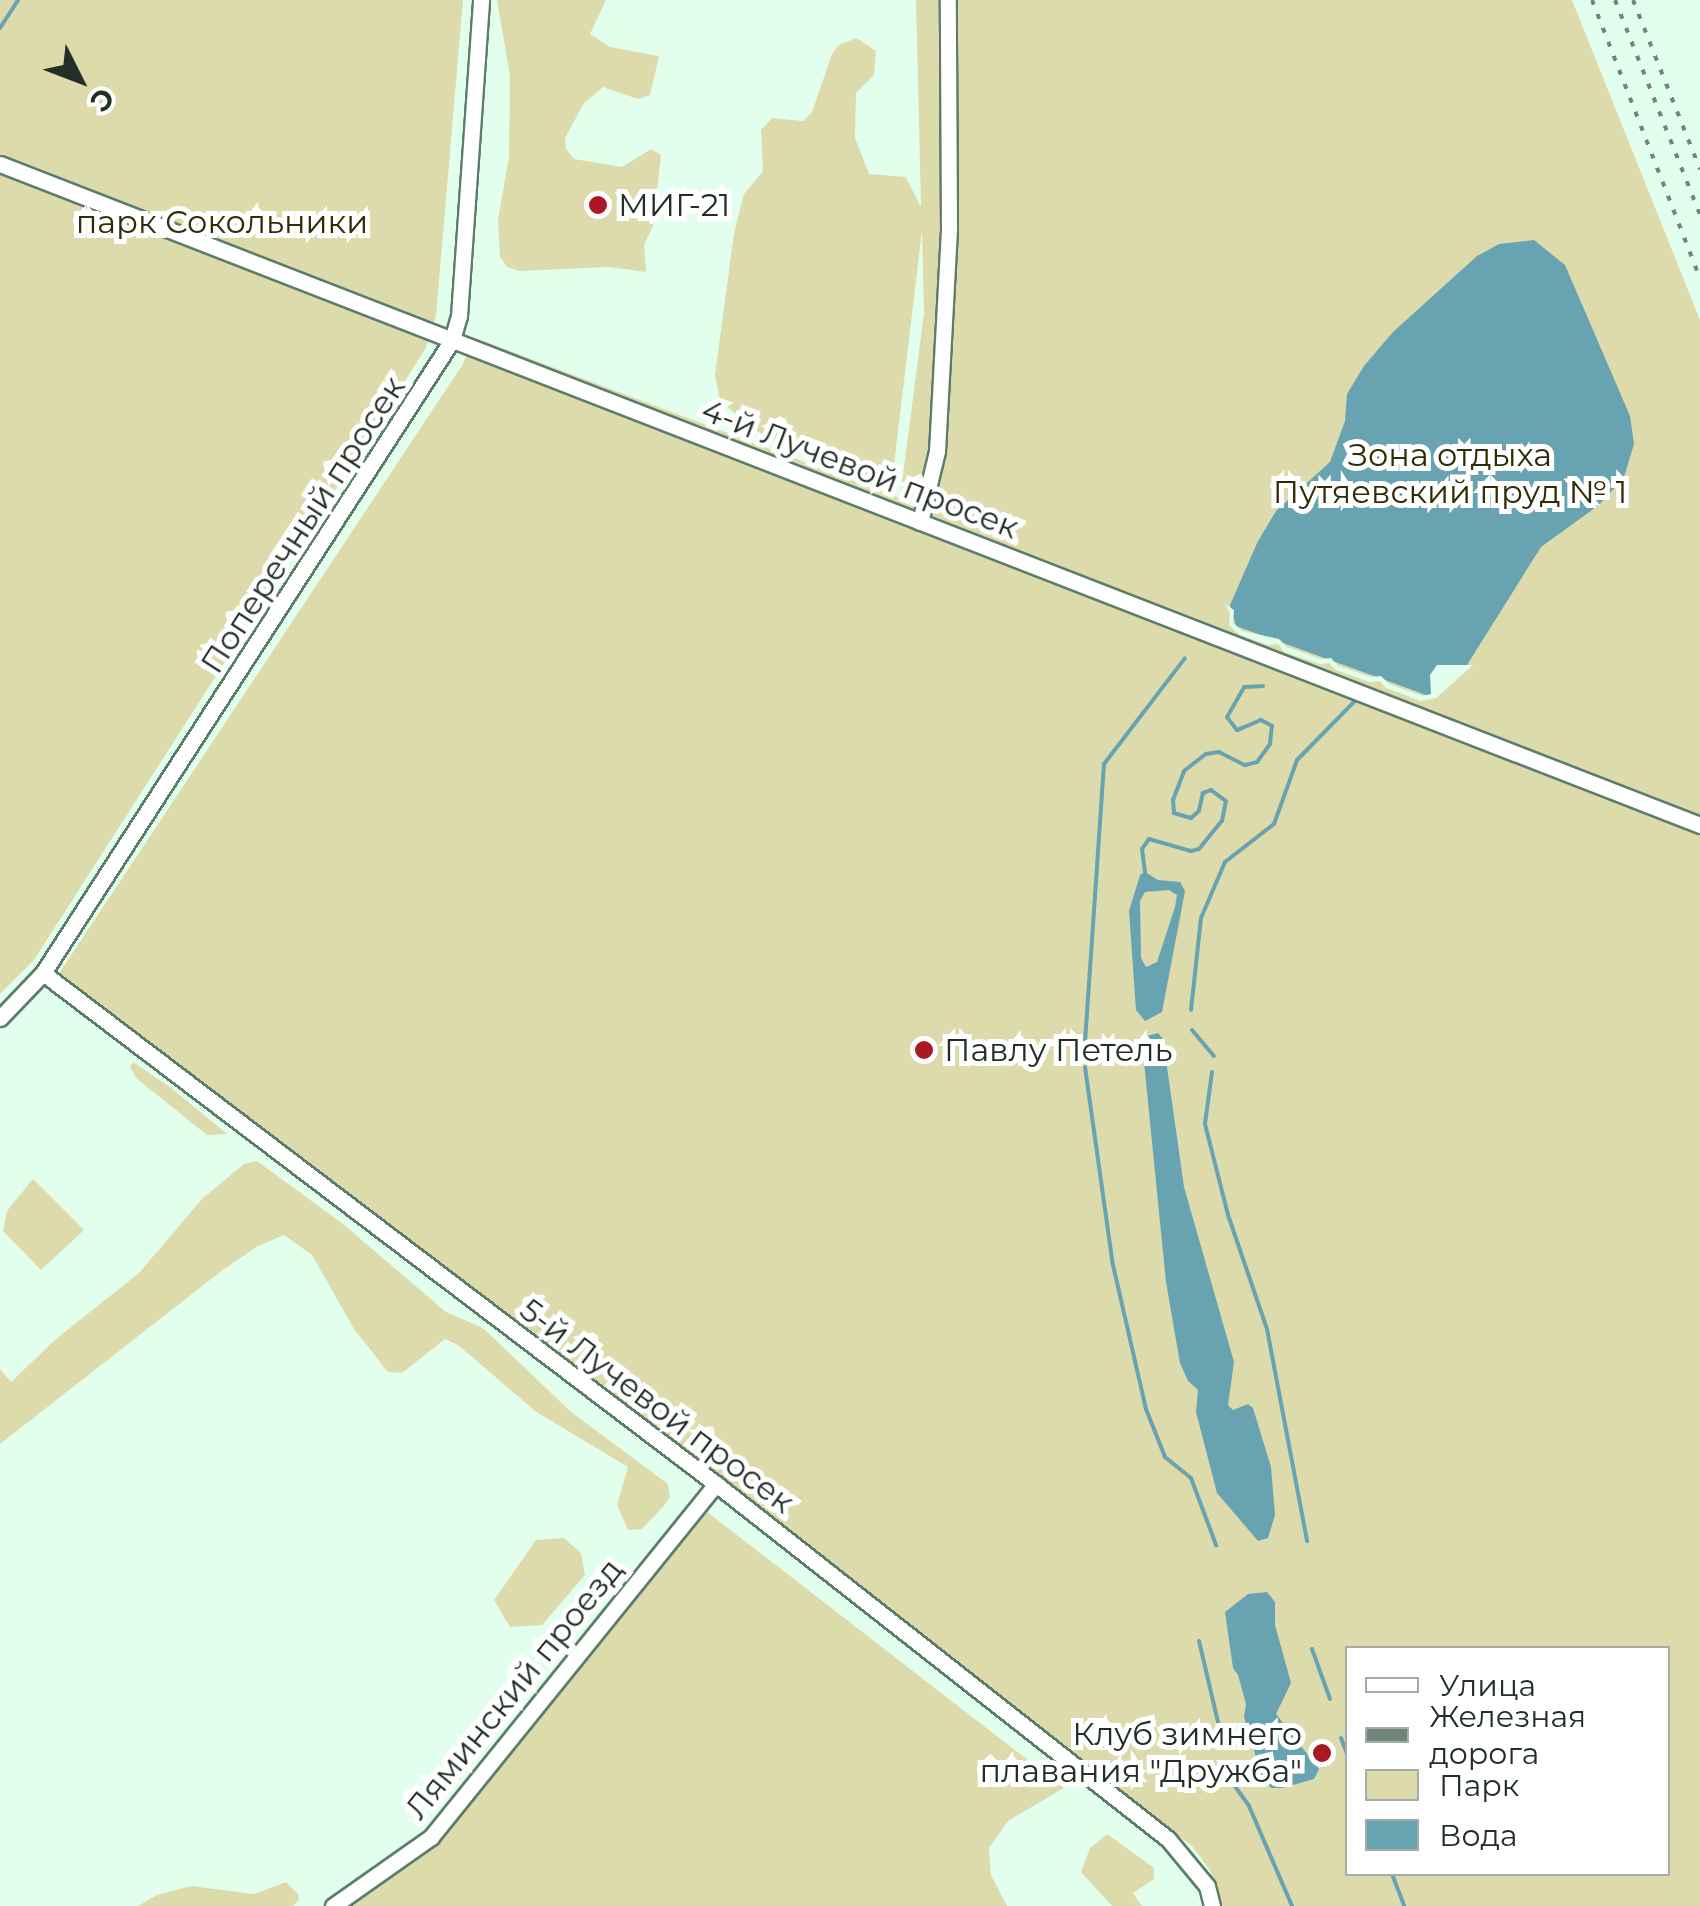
<!DOCTYPE html>
<html>
<head>
<meta charset="utf-8">
<style>
	body { margin:0 }
	#map { position:relative; width:1700px; height:1906px; overflow:hidden; background:#e2ffee; font-family:Montserrat,sans-serif }
	div>[style] { position:absolute }
	.green>* { inset:0; background:#dddbab }
	.water>* { inset:0; background:#67a3b0 }
	.pier>* { inset:0; background:#e2ffee }
	.stream>* { height:4px; margin:-2px; padding:0 2px; transform-origin:2px; border-radius:2px; background:#67a3b0 }
	.roads { filter:drop-shadow(2px 0 #5c7d6a) drop-shadow(-2px 0 #5c7d6a) drop-shadow(0 2px #5c7d6a) drop-shadow(0 -2px #5c7d6a) }
	.minor>* { height:15px; margin:-7.5px; padding:0 7.5px; transform-origin:7.5px; border-radius:7.5px; background:#fff }
	.rail>* { height:4px; margin-top:-2px; transform-origin:0; background:repeating-linear-gradient(90deg,#718579 0 5px,transparent 0 15px) }
	.dots>* { width:28px; height:28px; translate:-50% -50%; box-sizing:border-box; border:5px solid #fff; border-radius:50% }
	span { translate:-50% -50%; white-space:nowrap; text-align:center; line-height:1.15; -webkit-text-stroke:10px #fff; paint-order:stroke }
	.poi-label { font-size:32px; color:#212f27 }
	.left { translate:0 -50%; text-align:left }
	.right { translate:-100% -50%; text-align:right }
	.park-label { font-size:32px; color:#2f2d05 }
	.street-label { font-size:32px; color:#212f27 }
	.legend { position:absolute; left:1345px; top:1646px; width:325px; height:230px; box-sizing:border-box; background:#fff; border:2px solid #a6aca9; margin:0; padding:12px 18px; list-style:none; font-size:30px; color:#212f27 }
	.legend li { display:flex; align-items:center; gap:20px; height:50px }
	.legend b { width:50px; border:2px solid #a6aca9 }
	.north { position:absolute; left:30px; top:30px; width:100px; height:100px; -webkit-text-stroke:8px #fff; paint-order:stroke; rotate:132deg; font-size:28px; font-weight:700; line-height:40px; text-align:center; color:#212f27 }
	.north::after { content:''; display:block; margin:auto; width:35px; height:45px; background:#212f27; clip-path:polygon(50% 0,100% 100%,50% 72%,0 100%) }
</style>
</head>
<body>
<div id="map">
	<div class="green">
		<div style="clip-path:polygon(0 0,463px 0,436px 316px,426px 348px,34px 960px,0 994px)"></div>
		<div style="clip-path:polygon(497px 0,606px 0,590px 34px,610px 47px,659px 56px,650px 95px,638px 99px,603px 87px,584px 103px,565px 138px,566px 149px,574px 159px,622px 167px,651px 149px,661px 155px,653px 226px,644px 245px,646px 272px,609px 267px,519px 271px,507px 267px,500px 257px,498px 220px,509px 156px,510px 76px)"></div>
		<div style="clip-path:polygon(evenodd,916px 0,1572px 0,1700px 320px,1700px 1906px,1220px 1906px,1211px 1872px,1193px 1847px,58px 975px,463px 364px,473px 337px,900px 498px,924px 313px,922px 230px,894px 465px,881px 483px,836px 472px,764px 436px,720px 401px,715px 375px,734px 233px,744px 194px,763px 171px,761px 130px,772px 118px,803px 121px,812px 112px,832px 54px,839px 45px,856px 38px,876px 51px,874px 75px,856px 93px,855px 138px,869px 174px,906px 177px,921px 207px,916px 0,1348px 1648px,1668px 1648px,1668px 1874px,1348px 1874px,1348px 1648px)"></div>
		<div style="clip-path:polygon(133px 1062px,170px 1087px,227px 1134px,207px 1135px,136px 1078px,130px 1067px)"></div>
		<div style="clip-path:polygon(257px 1161px,343px 1224px,446px 1312px,483px 1328px,571px 1412px,668px 1484px,670px 1497px,662px 1508px,642px 1529px,628px 1530px,617px 1505px,628px 1467px,535px 1411px,458px 1345px,445px 1339px,402px 1373px,388px 1372px,354px 1329px,312px 1255px,284px 1235px,258px 1246px,224px 1269px,0 1444px,0 1369px,11px 1382px,56px 1339px,139px 1273px,203px 1198px,244px 1164px)"></div>
		<div style="clip-path:polygon(33px 1179px,84px 1230px,41px 1270px,3px 1231px,7px 1211px)"></div>
		<div style="clip-path:polygon(706px 1511px,1064px 1788px,1008px 1821px,989px 1848px,991px 1875px,1007px 1906px,350px 1906px,436px 1845px)"></div>
		<div style="clip-path:polygon(564px 1538px,581px 1553px,585px 1575px,542px 1625px,510px 1627px,494px 1600px,536px 1540px)"></div>
		<div style="clip-path:polygon(1107px 1834px,1154px 1868px,1154px 1879px,1133px 1893px,1142px 1906px,1112px 1906px,1081px 1872px,1090px 1848px)"></div>
		<div style="clip-path:polygon(286px 1882px,298px 1894px,299px 1900px,293px 1906px,138px 1906px,157px 1895px,191px 1886px,254px 1894px)"></div>
	</div>
	<div class="water">
		<div style="clip-path:polygon(1534px 240px,1565px 265px,1630px 416px,1634px 444px,1624px 477px,1599px 505px,1541px 547px,1467px 665px,1429px 696px,1236px 626px,1230px 605px,1258px 541px,1276px 511px,1330px 462px,1345px 421px,1347px 394px,1364px 366px,1393px 332px,1477px 256px,1499px 244px)"></div>
		<div style="clip-path:polygon(evenodd,1145px 872px,1158px 880px,1180px 882px,1185px 891px,1162px 1012px,1145px 1021px,1136px 1010px,1129px 911px,1140px 875px,1145px 872px,1169px 890px,1177px 895px,1175px 907px,1157px 962px,1146px 967px,1141px 958px,1140px 901px,1145px 892px,1169px 890px)"></div>
		<div style="clip-path:polygon(1158px 1033px,1163px 1039px,1184px 1187px,1234px 1362px,1228px 1405px,1233px 1410px,1248px 1404px,1253px 1408px,1271px 1467px,1275px 1515px,1268px 1538px,1258px 1541px,1217px 1493px,1196px 1412px,1198px 1390px,1188px 1381px,1180px 1363px,1166px 1282px,1144px 1062px,1143px 1037px)"></div>
		<div style="clip-path:polygon(1267px 1592px,1275px 1602px,1275px 1625px,1291px 1683px,1276px 1714px,1319px 1769px,1314px 1779px,1282px 1788px,1271px 1788px,1262px 1777px,1244px 1717px,1246px 1704px,1238px 1675px,1233px 1668px,1225px 1612px,1248px 1594px)"></div>
	</div>
	<div class="pier">
		<div style="clip-path:polygon(1225px 604px,1234px 610px,1233px 623px,1242px 631px,1279px 639px,1287px 647px,1321px 659px,1331px 658px,1338px 666px,1371px 677px,1381px 676px,1389px 684px,1423px 696px,1431px 694px,1430px 675px,1437px 665px,1473px 665px,1436px 698px,1421px 701px,1386px 688px,1380px 681px,1369px 682px,1336px 670px,1329px 663px,1320px 664px,1284px 652px,1278px 644px,1268px 645px,1240px 635px,1229px 625px,1230px 613px)"></div>
	</div>
	<div class="stream">
		<div style="left:0;top:28px;width:33px;rotate:-57deg"></div>
		<div style="left:1145px;top:873px;width:24px;rotate:-97deg"></div>
		<div style="left:1142px;top:849px;width:12px;rotate:-55deg"></div>
		<div style="left:1149px;top:839px;width:44px;rotate:15.9deg"></div>
		<div style="left:1191px;top:851px;width:8px;rotate:-14deg"></div>
		<div style="left:1199px;top:849px;width:36px;rotate:-51deg"></div>
		<div style="left:1222px;top:821px;width:20px;rotate:-79deg"></div>
		<div style="left:1226px;top:801px;width:19px;rotate:-144deg"></div>
		<div style="left:1211px;top:790px;width:9px;rotate:159deg"></div>
		<div style="left:1203px;top:793px;width:18px;rotate:103deg"></div>
		<div style="left:1199px;top:811px;width:11px;rotate:139deg"></div>
		<div style="left:1191px;top:818px;width:18px;rotate:-164deg"></div>
		<div style="left:1174px;top:813px;width:13px;rotate:-94deg"></div>
		<div style="left:1173px;top:800px;width:31px;rotate:-69deg"></div>
		<div style="left:1184px;top:771px;width:28px;rotate:-38deg"></div>
		<div style="left:1206px;top:754px;width:13px;rotate:-9deg"></div>
		<div style="left:1219px;top:752px;width:29px;rotate:27deg"></div>
		<div style="left:1245px;top:765px;width:12px;rotate:-14deg"></div>
		<div style="left:1257px;top:762px;width:22px;rotate:-54deg"></div>
		<div style="left:1270px;top:744px;width:18px;rotate:-84deg"></div>
		<div style="left:1272px;top:726px;width:13px;rotate:-151deg"></div>
		<div style="left:1261px;top:720px;width:26px;rotate:157deg"></div>
		<div style="left:1237px;top:730px;width:16px;rotate:-128deg"></div>
		<div style="left:1227px;top:717px;width:34px;rotate:-60deg"></div>
		<div style="left:1244px;top:687px;width:19px;rotate:-3deg"></div>
		<div style="left:1191px;top:1010px;width:93px;rotate:-83.8deg"></div>
		<div style="left:1201px;top:918px;width:61px;rotate:-66.8deg"></div>
		<div style="left:1225px;top:862px;width:62px;rotate:-37.8deg"></div>
		<div style="left:1274px;top:824px;width:68px;rotate:-70.2deg"></div>
		<div style="left:1297px;top:760px;width:87px;rotate:-45.5deg"></div>
		<div style="left:1192px;top:1030px;width:34px;rotate:50deg"></div>
		<div style="left:1084px;top:1057px;width:294px;rotate:-86.1deg"></div>
		<div style="left:1104px;top:764px;width:133px;rotate:-52.6deg"></div>
		<div style="left:1085px;top:1067px;width:200px;rotate:82deg"></div>
		<div style="left:1113px;top:1265px;width:148px;rotate:77.1deg"></div>
		<div style="left:1146px;top:1409px;width:52px;rotate:68.4deg"></div>
		<div style="left:1165px;top:1457px;width:33px;rotate:39deg"></div>
		<div style="left:1191px;top:1478px;width:72px;rotate:69.5deg"></div>
		<div style="left:1212px;top:1072px;width:52px;rotate:97.7deg"></div>
		<div style="left:1205px;top:1124px;width:94px;rotate:75.8deg"></div>
		<div style="left:1228px;top:1215px;width:120px;rotate:71.1deg"></div>
		<div style="left:1267px;top:1329px;width:216px;rotate:79.3deg"></div>
		<div style="left:1199px;top:1641px;width:110px;rotate:76.8deg"></div>
		<div style="left:1312px;top:1649px;width:53px;rotate:70.2deg"></div>
		<div style="left:1341px;top:1738px;width:19px;rotate:69deg"></div>
		<div style="left:1226px;top:1774px;width:39px;rotate:54deg"></div>
		<div style="left:1249px;top:1806px;width:109px;rotate:66.7deg"></div>
		<div style="left:1392px;top:1874px;width:34px;rotate:69deg"></div>
	</div>
	<div class="roads">
		<div class="minor">
			<div style="left:0;top:164px;width:1824px;rotate:21.25deg"></div>
			<div style="left:920px;top:522px;width:73px;rotate:-76.5deg"></div>
			<div style="left:937px;top:451px;width:222px;rotate:-86.9deg"></div>
			<div style="left:949px;top:229px;width:229px;rotate:-90.3deg"></div>
			<div style="left:43px;top:973px;width:845px;rotate:37.21deg"></div>
			<div style="left:716px;top:1484px;width:575px;rotate:38.15deg"></div>
			<div style="left:1168px;top:1839px;width:61px;rotate:50.3deg"></div>
			<div style="left:1207px;top:1886px;width:21px;rotate:76deg"></div>
			<div style="left:0;top:1018px;width:62px;rotate:-46.3deg"></div>
			<div style="left:43px;top:973px;width:754px;rotate:-57.13deg"></div>
			<div style="left:452px;top:340px;width:25px;rotate:-74deg"></div>
			<div style="left:459px;top:316px;width:317px;rotate:-86deg"></div>
			<div style="left:333px;top:1906px;width:120px;rotate:-35.1deg"></div>
			<div style="left:431px;top:1837px;width:454px;rotate:-51.1deg"></div>
		</div>
	</div>
	<div class="rail">
		<div style="left:1592px;top:0;width:298px;rotate:68.8deg"></div>
		<div style="left:1615px;top:0;width:231px;rotate:68.4deg"></div>
		<div style="left:1633px;top:0;width:182px;rotate:68.4deg"></div>
	</div>
	<div class="dots">
		<div style="left:598px;top:205px;background:#ab1724"></div>
		<div style="left:924px;top:1050px;background:#ab1724"></div>
		<div style="left:1322px;top:1753px;background:#ab1724"></div>
	</div>
	<div class="poi-label">
		<span class="left" style="left:618px;top:205px">МИГ-21</span>
		<span class="left" style="left:944px;top:1050px">Павлу Петель</span>
		<span class="right" style="left:1302px;top:1753px">Клуб зимнего<br>плавания "Дружба"</span>
	</div>
	<div class="park-label">
		<span style="left:222px;top:222px">парк Сокольники</span>
		<span style="left:1450px;top:474px">Зона отдыха<br>Путяевский пруд № 1</span>
	</div>
	<div class="street-label">
		<span style="left:860px;top:469px;rotate:21deg">4-й Лучевой просек</span>
		<span style="left:303px;top:525px;rotate:-57deg">Поперечный просек</span>
		<span style="left:657px;top:1406px;rotate:37deg">5-й Лучевой просек</span>
		<span style="left:514px;top:1689px;rotate:-51deg">Ляминский проезд</span>
	</div>
	<ul class="legend">
	<li><b style="height:12px;background:#fff"></b>Улица</li>
	<li><b style="height:12px;background:#718579"></b>Железная дорога</li>
	<li><b style="height:28px;background:#dddbab"></b>Парк</li>
	<li><b style="height:28px;background:#67a3b0"></b>Вода</li>
	</ul>
	<div class="north">С</div>
</div>
</body>
</html>
